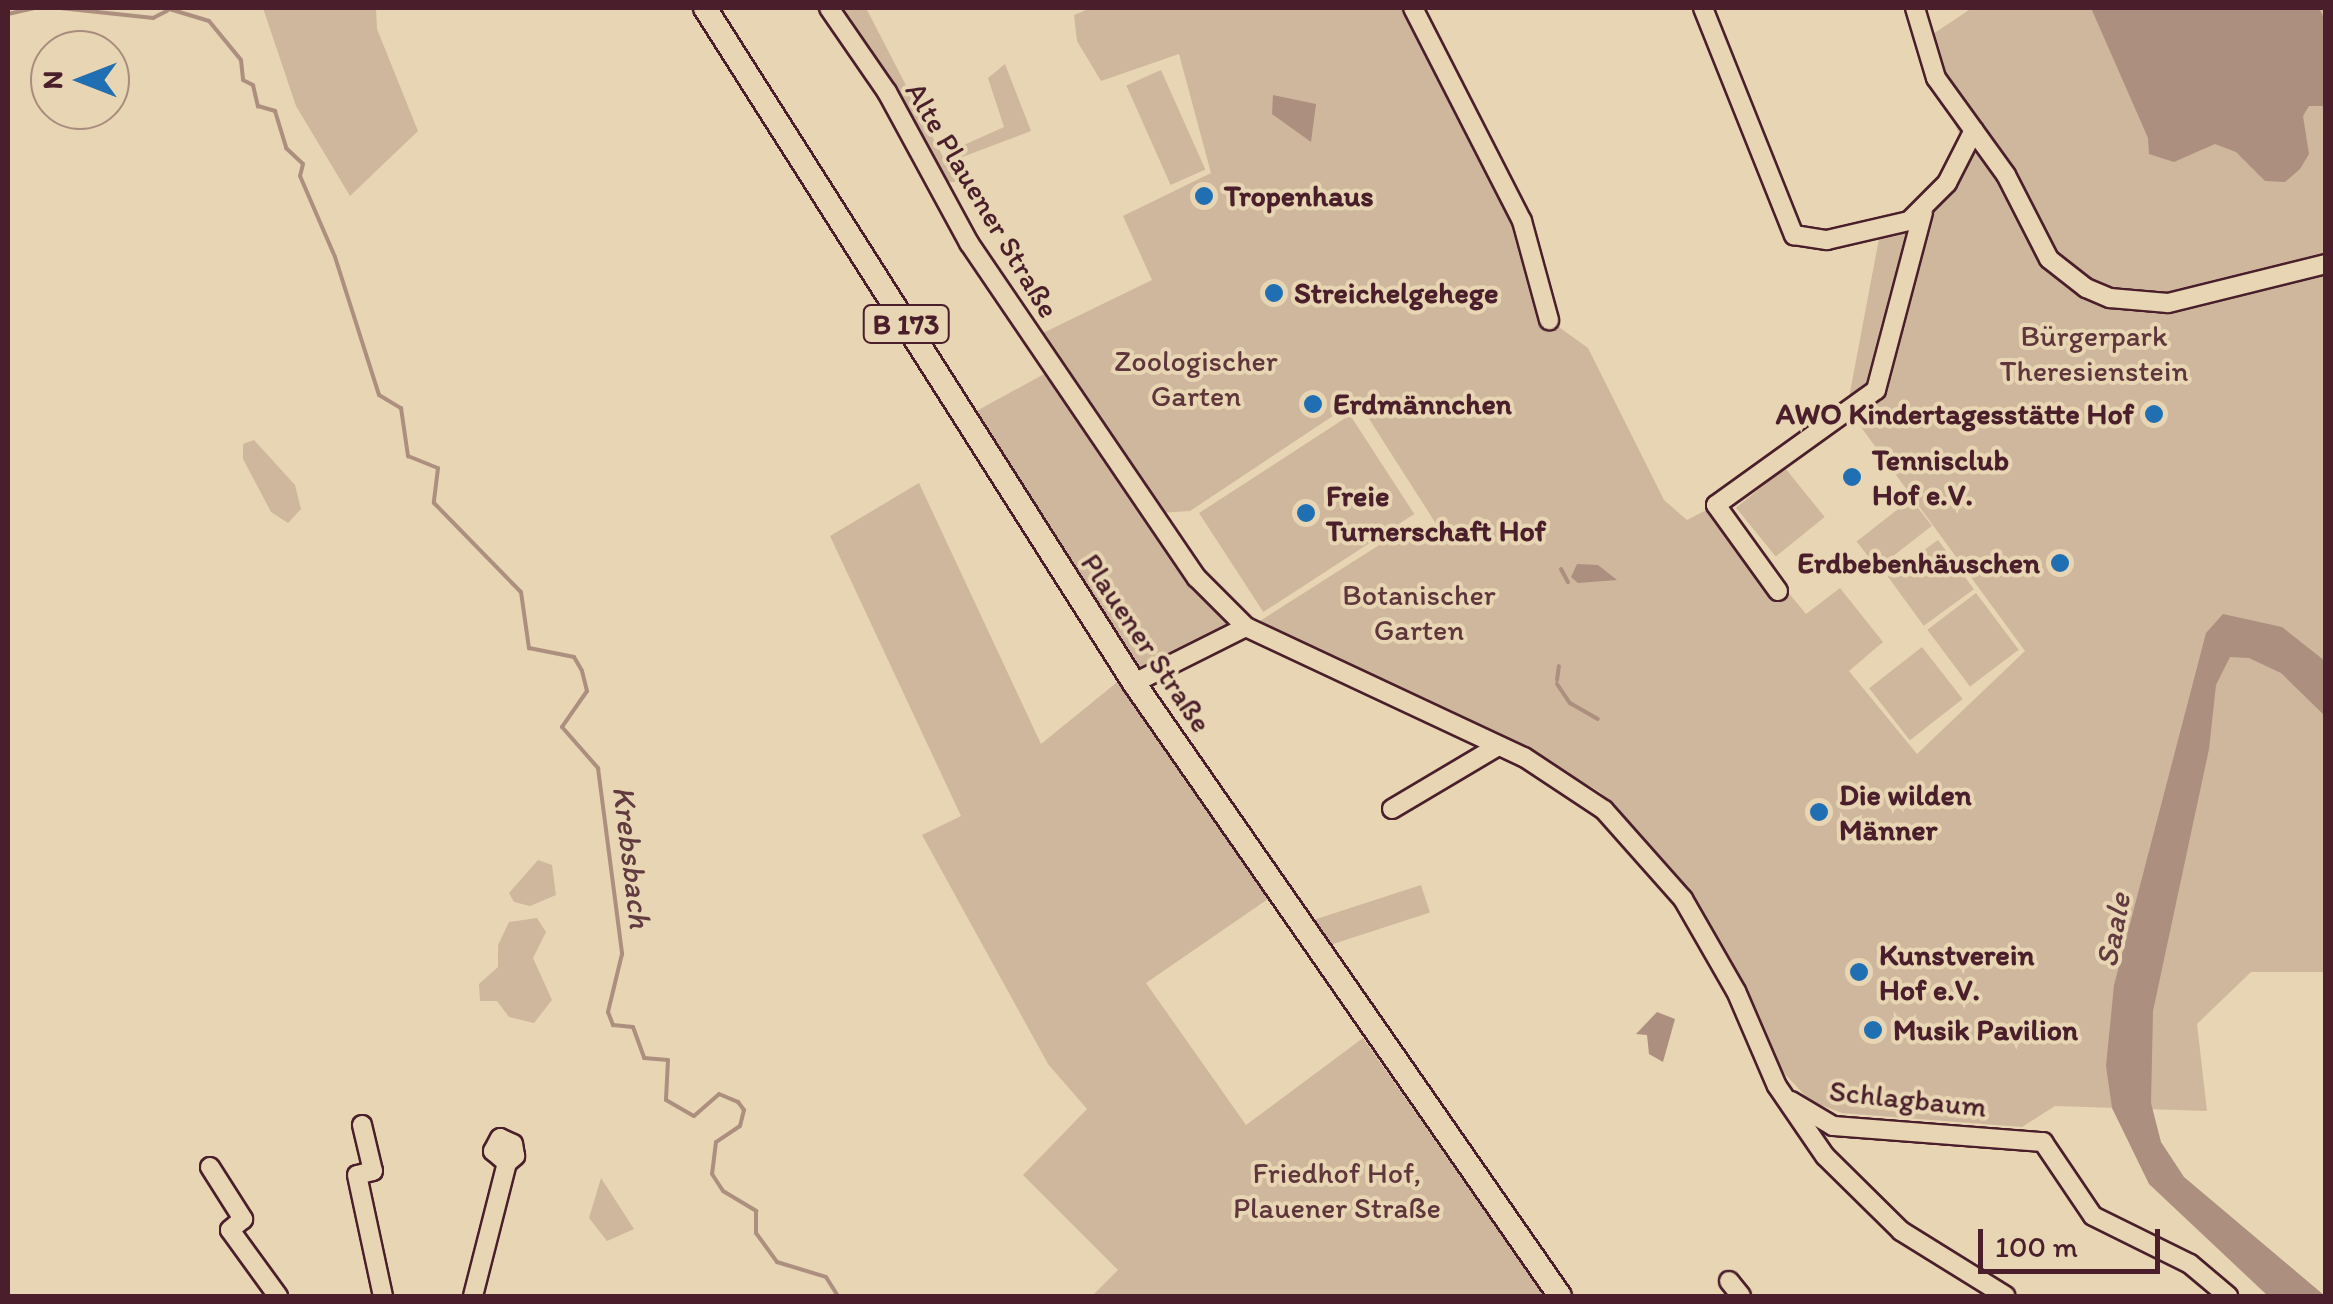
<!DOCTYPE html>
<html>
<head>
<meta charset="utf-8">
<style>
	body { margin:0 }
	#map { position:relative; width:2333px; height:1304px; overflow:hidden; background:#e8d5b3; font-family:Itim,sans-serif }
	div>[style] { position:absolute }
	.green>* { inset:0; background:#cfb79d; transform-origin:0 0 }
	.water>* { inset:0; background:#ac8f7f }
	.stream>* { height:4px; margin:-2px; padding:0 2px; transform-origin:2px; border-radius:2px; background:#ac8f7f }
	.roads { filter:drop-shadow(2px 0 #4a1f2b) drop-shadow(-2px 0 #4a1f2b) drop-shadow(0 2px #4a1f2b) drop-shadow(0 -2px #4a1f2b) }
	.minor>* { height:18px; margin:-9px; padding:0 9px; transform-origin:9px; border-radius:9px; background:#e8d5b3 }
	.major>* { height:22px; margin:-11px; padding:0 11px; transform-origin:11px; border-radius:11px; background:#e8d5b3 }
	.dots>* { width:28px; height:28px; translate:-50% -50%; box-sizing:border-box; border:5px solid #e8d5b3; border-radius:50% }
	span { translate:-50% -50%; white-space:nowrap; text-align:center; line-height:1.15; -webkit-text-stroke:8px #e8d5b3; paint-order:stroke }
	.shield-label span { padding:2px 8px; background:#e8d5b3; border:2px solid; border-radius:8px; -webkit-text-stroke-width:0 }
	.shield-label { font-size:28px; color:#4a1f2b; font-weight:700 }
	.poi-label { font-size:30px; color:#4a1f2b; font-weight:700 }
	.left { translate:0 -50%; text-align:left }
	.right { translate:-100% -50%; text-align:right }
	.street-label { font-size:30px; color:#4a1f2b }
	.park-label { font-size:30px; color:#5e363c }
	.water-label { font-size:32px; color:#623b40; font-style:italic }
	.frame { position:absolute; inset:0; border:10px solid #4a1f2b; pointer-events:none }
	.north { position:absolute; left:30px; top:30px; width:100px; height:100px; box-sizing:border-box; background:#e8d5b3; border:2px solid #a98c7d; border-radius:50%; rotate:270deg; font-size:28px; font-weight:700; line-height:40px; text-align:center; color:#4a1f2b }
	.north::after { content:''; display:block; margin:auto; width:35px; height:45px; background:#1f6fb2; clip-path:polygon(50% 0,100% 100%,50% 72%,0 100%) }
	.scale { position:absolute; left:1978px; top:1229px; width:182px; height:45px; box-sizing:border-box; border:5px solid #4a1f2b; border-top:0; padding-left:12px; font-size:30px; line-height:35px; white-space:nowrap; color:#4a1f2b; -webkit-text-stroke:8px #e8d5b3; paint-order:stroke }
</style>
</head>
<body>
<div id="map">
	<div class="green">
		<div style="clip-path:polygon(263px 8px,376px 8px,377px 29px,418px 131px,350px 196px,296px 106px)"></div>
		<div style="clip-path:polygon(836px 8px,866px 8px,956px 182px,948px 182px)"></div>
		<div style="clip-path:polygon(1091px 8px,1413px 8px,1522px 221px,1549px 320px,1588px 348px,1664px 500px,1687px 520px,1716px 505px,1806px 614px,1840px 588px,1883px 642px,1849px 671px,1917px 754px,2025px 651px,1847px 408px,1881px 228px,1929px 192px,1960px 135px,1915px 46px,1972px 8px,2325px 8px,2325px 972px,2251px 972px,2197px 1024px,2207px 1111px,2055px 1106px,2022px 1127px,1842px 1113px,1810px 1101px,1772px 1060px,1753px 1002px,1678px 879px,1600px 792px,1528px 750px,1260px 621px,1398px 533px,1438px 527px,1357px 400px,1190px 511px,1159px 513px,1066px 378px,1043px 333px,1152px 280px,1123px 216px,1211px 173px,1179px 54px,1101px 81px,1077px 41px,1074px 15px)"></div>
		<div style="clip-path:polygon(1005px 64px,1031px 131px,957px 159px,955px 149px,1004px 127px,988px 78px)"></div>
		<div style="left:1161px;top:70px;width:109px;height:38px;rotate:66deg"></div>
		<div style="clip-path:polygon(1046px 373px,1233px 627px,1138px 677px,971px 414px)"></div>
		<div style="left:1350px;top:415px;width:118px;height:180px;rotate:57deg"></div>
		<div style="clip-path:polygon(254px 440px,295px 485px,301px 509px,288px 523px,271px 512px,243px 459px,243px 444px)"></div>
		<div style="left:1785px;top:468px;width:63px;height:63px;rotate:51deg"></div>
		<div style="clip-path:polygon(919px 483px,1041px 744px,1121px 679px,1268px 899px,1146px 983px,1246px 1125px,1363px 1038px,1544px 1296px,1092px 1296px,1118px 1270px,1023px 1175px,1087px 1109px,1048px 1064px,922px 835px,961px 816px,830px 536px)"></div>
		<div style="left:1911px;top:499px;width:34px;height:69px;rotate:52deg"></div>
		<div style="left:1938px;top:540px;width:61px;height:62px;rotate:54deg"></div>
		<div style="left:1976px;top:593px;width:71px;height:61px;rotate:53deg"></div>
		<div style="left:1922px;top:647px;width:66px;height:67px;rotate:52deg"></div>
		<div style="clip-path:polygon(538px 860px,552px 865px,556px 895px,530px 906px,514px 902px,509px 893px)"></div>
		<div style="left:1421px;top:885px;width:29px;height:114px;rotate:72deg"></div>
		<div style="clip-path:polygon(537px 918px,546px 932px,533px 958px,552px 1000px,534px 1023px,509px 1017px,497px 1001px,480px 1001px,479px 984px,498px 967px,498px 945px,509px 922px)"></div>
		<div style="clip-path:polygon(601px 1178px,634px 1229px,607px 1241px,589px 1218px)"></div>
	</div>
	<div class="water">
		<div style="clip-path:polygon(2091px 8px,2319px 8px,2325px 20px,2325px 106px,2309px 106px,2303px 116px,2309px 154px,2300px 169px,2285px 182px,2265px 181px,2236px 152px,2215px 144px,2174px 162px,2149px 154px,2148px 138px)"></div>
		<div style="clip-path:polygon(1273px 95px,1316px 104px,1311px 142px,1272px 114px)"></div>
		<div style="clip-path:polygon(1577px 564px,1598px 565px,1617px 580px,1578px 583px,1571px 577px)"></div>
		<div style="clip-path:polygon(2223px 614px,2282px 627px,2325px 661px,2325px 716px,2281px 673px,2249px 658px,2230px 657px,2216px 685px,2209px 749px,2153px 1011px,2151px 1103px,2161px 1142px,2184px 1177px,2325px 1296px,2268px 1296px,2149px 1184px,2112px 1108px,2106px 1066px,2114px 985px,2206px 633px)"></div>
		<div style="clip-path:polygon(1657px 1012px,1675px 1019px,1663px 1062px,1649px 1054px,1647px 1035px,1636px 1034px)"></div>
	</div>
	<div class="stream">
		<div style="left:60px;top:8px;width:94px;rotate:6.1deg"></div>
		<div style="left:153px;top:18px;width:16px;rotate:-27deg"></div>
		<div style="left:166px;top:8px;width:45px;rotate:16.8deg"></div>
		<div style="left:209px;top:21px;width:50px;rotate:50.6deg"></div>
		<div style="left:241px;top:60px;width:20px;rotate:84deg"></div>
		<div style="left:243px;top:80px;width:11px;rotate:27deg"></div>
		<div style="left:253px;top:85px;width:22px;rotate:77deg"></div>
		<div style="left:258px;top:106px;width:18px;rotate:16deg"></div>
		<div style="left:275px;top:111px;width:39px;rotate:73deg"></div>
		<div style="left:286px;top:148px;width:23px;rotate:43deg"></div>
		<div style="left:303px;top:164px;width:12px;rotate:104deg"></div>
		<div style="left:300px;top:176px;width:88px;rotate:66.6deg"></div>
		<div style="left:335px;top:257px;width:145px;rotate:72.3deg"></div>
		<div style="left:379px;top:395px;width:26px;rotate:31deg"></div>
		<div style="left:401px;top:408px;width:49px;rotate:81.7deg"></div>
		<div style="left:408px;top:456px;width:32px;rotate:22deg"></div>
		<div style="left:438px;top:468px;width:35px;rotate:97deg"></div>
		<div style="left:434px;top:503px;width:124px;rotate:45.7deg"></div>
		<div style="left:521px;top:592px;width:57px;rotate:81.9deg"></div>
		<div style="left:529px;top:648px;width:46px;rotate:11.3deg"></div>
		<div style="left:574px;top:657px;width:16px;rotate:60deg"></div>
		<div style="left:582px;top:671px;width:21px;rotate:76deg"></div>
		<div style="left:587px;top:691px;width:44px;rotate:124.8deg"></div>
		<div style="left:562px;top:727px;width:55px;rotate:48.7deg"></div>
		<div style="left:598px;top:768px;width:188px;rotate:82.6deg"></div>
		<div style="left:622px;top:954px;width:60px;rotate:103.6deg"></div>
		<div style="left:608px;top:1012px;width:14px;rotate:69deg"></div>
		<div style="left:613px;top:1025px;width:20px;rotate:6deg"></div>
		<div style="left:633px;top:1027px;width:33px;rotate:70deg"></div>
		<div style="left:644px;top:1058px;width:24px;rotate:5deg"></div>
		<div style="left:668px;top:1060px;width:40px;rotate:92.9deg"></div>
		<div style="left:666px;top:1100px;width:32px;rotate:30deg"></div>
		<div style="left:694px;top:1116px;width:33px;rotate:-41deg"></div>
		<div style="left:719px;top:1094px;width:21px;rotate:23deg"></div>
		<div style="left:738px;top:1102px;width:10px;rotate:53deg"></div>
		<div style="left:744px;top:1110px;width:16px;rotate:104deg"></div>
		<div style="left:740px;top:1126px;width:29px;rotate:146deg"></div>
		<div style="left:716px;top:1142px;width:32px;rotate:97deg"></div>
		<div style="left:712px;top:1174px;width:20px;rotate:57deg"></div>
		<div style="left:723px;top:1191px;width:39px;rotate:31deg"></div>
		<div style="left:756px;top:1211px;width:22px;rotate:90deg"></div>
		<div style="left:756px;top:1233px;width:36px;rotate:54deg"></div>
		<div style="left:777px;top:1262px;width:51px;rotate:17deg"></div>
		<div style="left:826px;top:1277px;width:22px;rotate:58deg"></div>
		<div style="left:8px;top:14px;width:27px;rotate:-13deg"></div>
		<div style="left:1561px;top:569px;width:15px;rotate:62deg"></div>
		<div style="left:1557px;top:680px;width:14px;rotate:-82deg"></div>
		<div style="left:1557px;top:684px;width:23px;rotate:56deg"></div>
		<div style="left:1570px;top:703px;width:32px;rotate:30deg"></div>
	</div>
	<div class="roads">
		<div class="minor">
			<div style="left:829px;top:8px;width:102px;rotate:55.4deg"></div>
			<div style="left:887px;top:92px;width:172px;rotate:61.5deg"></div>
			<div style="left:969px;top:243px;width:405px;rotate:55.8deg"></div>
			<div style="left:1197px;top:578px;width:69px;rotate:45deg"></div>
			<div style="left:1246px;top:627px;width:307px;rotate:25.1deg"></div>
			<div style="left:1524px;top:757px;width:96px;rotate:33.5deg"></div>
			<div style="left:1604px;top:810px;width:119px;rotate:48.4deg"></div>
			<div style="left:1683px;top:899px;width:106px;rotate:60.1deg"></div>
			<div style="left:1736px;top:991px;width:103px;rotate:66.7deg"></div>
			<div style="left:1777px;top:1086px;width:85px;rotate:55.6deg"></div>
			<div style="left:1825px;top:1156px;width:107px;rotate:44.6deg"></div>
			<div style="left:1901px;top:1231px;width:123px;rotate:31.8deg"></div>
			<div style="left:1413px;top:8px;width:239px;rotate:62.9deg"></div>
			<div style="left:1522px;top:221px;width:103px;rotate:74.7deg"></div>
			<div style="left:1703px;top:8px;width:245px;rotate:68.2deg"></div>
			<div style="left:1794px;top:235px;width:33px;rotate:9deg"></div>
			<div style="left:1827px;top:240px;width:84px;rotate:-13deg"></div>
			<div style="left:1909px;top:221px;width:54px;rotate:-45deg"></div>
			<div style="left:1947px;top:183px;width:59px;rotate:-63deg"></div>
			<div style="left:1915px;top:8px;width:73px;rotate:73.3deg"></div>
			<div style="left:1936px;top:78px;width:120px;rotate:54.2deg"></div>
			<div style="left:2006px;top:175px;width:94px;rotate:62.9deg"></div>
			<div style="left:2049px;top:259px;width:47px;rotate:38.1deg"></div>
			<div style="left:2086px;top:288px;width:26px;rotate:23deg"></div>
			<div style="left:2110px;top:298px;width:58px;rotate:4.9deg"></div>
			<div style="left:2168px;top:303px;width:163px;rotate:-13.9deg"></div>
			<div style="left:1778px;top:591px;width:106px;rotate:-125.8deg"></div>
			<div style="left:1716px;top:505px;width:197px;rotate:-35.7deg"></div>
			<div style="left:1876px;top:390px;width:184px;rotate:-75.2deg"></div>
			<div style="left:1134px;top:683px;width:125px;rotate:-26.6deg"></div>
			<div style="left:1392px;top:809px;width:123px;rotate:-30.7deg"></div>
			<div style="left:1791px;top:1101px;width:49px;rotate:30.8deg"></div>
			<div style="left:1833px;top:1126px;width:211px;rotate:4.4deg"></div>
			<div style="left:2043px;top:1142px;width:89px;rotate:56deg"></div>
			<div style="left:2093px;top:1216px;width:108px;rotate:26.3deg"></div>
			<div style="left:2190px;top:1264px;width:50px;rotate:40.1deg"></div>
			<div style="left:362px;top:1125px;width:47px;rotate:76.6deg"></div>
			<div style="left:373px;top:1171px;width:16px;rotate:166deg"></div>
			<div style="left:357px;top:1175px;width:124px;rotate:77.9deg"></div>
			<div style="left:210px;top:1167px;width:62px;rotate:57.6deg"></div>
			<div style="left:243px;top:1219px;width:17px;rotate:140deg"></div>
			<div style="left:230px;top:1230px;width:82px;rotate:54deg"></div>
			<div style="left:1729px;top:1281px;width:19px;rotate:51deg"></div>
			<div style="left:473px;top:1296px;width:137px;rotate:-75.7deg"></div>
			<div style="left:507px;top:1163px;width:11px;rotate:-41deg"></div>
			<div style="left:515px;top:1156px;width:12px;rotate:-99deg"></div>
			<div style="left:513px;top:1144px;width:14px;rotate:-155deg"></div>
			<div style="left:500px;top:1138px;width:15px;rotate:118deg"></div>
			<div style="left:493px;top:1151px;width:18px;rotate:41deg"></div>
		</div>
		<div class="major">
			<div style="left:705px;top:8px;width:800px;rotate:57.56deg"></div>
			<div style="left:1134px;top:683px;width:746px;rotate:55.2deg"></div>
		</div>
	</div>
	<div class="dots">
		<div style="left:1204px;top:196px;background:#1f6fb2"></div>
		<div style="left:1274px;top:293px;background:#1f6fb2"></div>
		<div style="left:1313px;top:404px;background:#1f6fb2"></div>
		<div style="left:2154px;top:414px;background:#1f6fb2"></div>
		<div style="left:1852px;top:477px;background:#1f6fb2"></div>
		<div style="left:1306px;top:513px;background:#1f6fb2"></div>
		<div style="left:2060px;top:563px;background:#1f6fb2"></div>
		<div style="left:1819px;top:812px;background:#1f6fb2"></div>
		<div style="left:1859px;top:972px;background:#1f6fb2"></div>
		<div style="left:1873px;top:1030px;background:#1f6fb2"></div>
	</div>
	<div class="shield-label">
		<span style="left:906px;top:324px">B 173</span>
	</div>
	<div class="poi-label">
		<span class="left" style="left:1224px;top:196px">Tropenhaus</span>
		<span class="left" style="left:1294px;top:293px">Streichelgehege</span>
		<span class="left" style="left:1333px;top:404px">Erdmännchen</span>
		<span class="right" style="left:2134px;top:414px">AWO Kindertagesstätte Hof</span>
		<span class="left" style="left:1872px;top:477px">Tennisclub<br>Hof e.V.</span>
		<span class="left" style="left:1326px;top:513px">Freie<br>Turnerschaft Hof</span>
		<span class="right" style="left:2040px;top:563px">Erdbebenhäuschen</span>
		<span class="left" style="left:1839px;top:812px">Die wilden<br>Männer</span>
		<span class="left" style="left:1879px;top:972px">Kunstverein<br>Hof e.V.</span>
		<span class="left" style="left:1893px;top:1030px">Musik Pavilion</span>
	</div>
	<div class="street-label">
		<span style="left:982px;top:200px;rotate:59deg">Alte Plauener Straße</span>
		<span style="left:1146px;top:643px;rotate:56deg">Plauener Straße</span>
		<span style="left:1908px;top:1099px;rotate:6deg">Schlagbaum</span>
	</div>
	<div class="park-label">
		<span style="left:2094px;top:353px">Bürgerpark<br>Theresienstein</span>
		<span style="left:1196px;top:378px">Zoologischer<br>Garten</span>
		<span style="left:1419px;top:612px">Botanischer<br>Garten</span>
		<span style="left:1337px;top:1190px">Friedhof Hof,<br>Plauener Straße</span>
	</div>
	<div class="water-label">
		<span style="left:632px;top:857px;rotate:83deg">Krebsbach</span>
		<span style="left:2113px;top:930px;rotate:-79deg">Saale</span>
	</div>
	<div class="frame"></div>
	<div class="north">N</div>
	<div class="scale">100 m</div>
</div>
</body>
</html>
